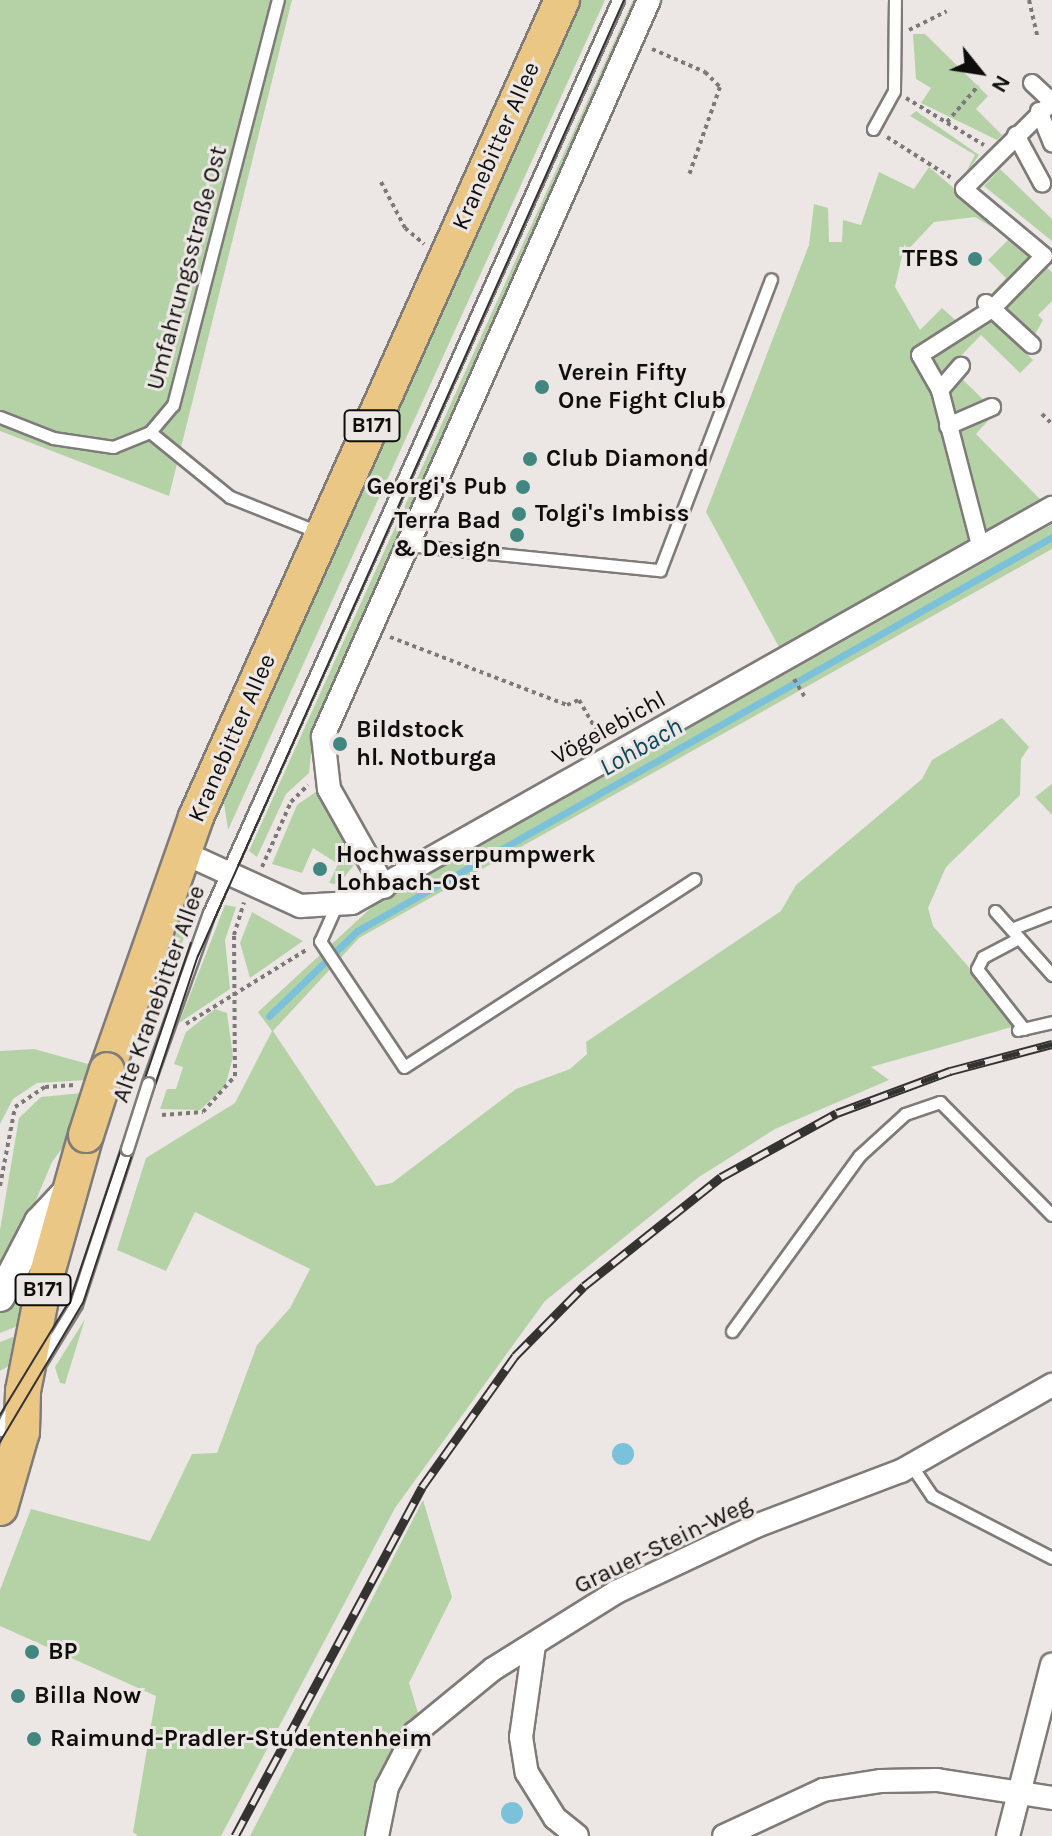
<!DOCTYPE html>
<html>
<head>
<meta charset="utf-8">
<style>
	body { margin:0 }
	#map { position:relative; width:1052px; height:1836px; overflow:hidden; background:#ece7e5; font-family:Karla,sans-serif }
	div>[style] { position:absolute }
	.green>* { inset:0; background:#b5d2a7 }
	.water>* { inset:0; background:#7cc1da }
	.round { border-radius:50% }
	.stream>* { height:7px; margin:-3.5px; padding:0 3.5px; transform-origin:3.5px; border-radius:3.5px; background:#7cc1da }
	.path>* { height:4px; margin-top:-2px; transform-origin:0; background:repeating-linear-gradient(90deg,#7c7978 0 4px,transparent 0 8px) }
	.roads { filter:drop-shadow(2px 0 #7f7b79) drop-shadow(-2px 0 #7f7b79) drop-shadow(0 2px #7f7b79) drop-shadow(0 -2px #7f7b79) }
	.service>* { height:11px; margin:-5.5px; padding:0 5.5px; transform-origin:5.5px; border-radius:5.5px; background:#fff }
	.pedestrian>* { height:16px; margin:-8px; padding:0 8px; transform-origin:8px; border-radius:8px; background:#fff }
	.minor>* { height:22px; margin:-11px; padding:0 11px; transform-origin:11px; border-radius:11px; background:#fff }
	.tertiary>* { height:28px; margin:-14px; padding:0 14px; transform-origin:14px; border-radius:14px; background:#fff }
	.primary>* { height:34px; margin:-17px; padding:0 17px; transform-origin:17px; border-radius:17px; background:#ebc785 }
	.tram>* { height:2px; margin:-1px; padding:0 1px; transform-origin:1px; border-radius:1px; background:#353332 }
	.rail>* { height:9px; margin-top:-4.5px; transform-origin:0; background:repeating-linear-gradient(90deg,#ece7e5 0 18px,#353332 0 36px); box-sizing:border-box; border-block:2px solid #353332 }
	.bridges { filter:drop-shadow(2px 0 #7f7b79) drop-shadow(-2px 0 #7f7b79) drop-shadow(0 2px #7f7b79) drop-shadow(0 -2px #7f7b79) }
	.service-bridge>* { height:11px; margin:-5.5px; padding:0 5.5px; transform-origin:5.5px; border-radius:5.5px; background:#fff }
	.primary-bridge>* { height:34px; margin:-17px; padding:0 17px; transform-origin:17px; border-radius:17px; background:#ebc785 }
	.dots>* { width:22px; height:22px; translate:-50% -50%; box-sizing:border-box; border:4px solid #ece7e5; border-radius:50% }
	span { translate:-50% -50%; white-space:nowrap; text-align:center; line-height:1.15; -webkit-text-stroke:6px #ece7e5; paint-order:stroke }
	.shield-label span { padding:2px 6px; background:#ece7e5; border:2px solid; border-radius:6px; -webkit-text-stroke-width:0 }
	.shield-label { font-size:22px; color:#0f0e0d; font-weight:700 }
	.street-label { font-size:24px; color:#0f0e0d }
	.poi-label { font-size:24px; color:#0f0e0d; font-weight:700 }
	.right { translate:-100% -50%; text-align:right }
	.left { translate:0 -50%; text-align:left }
	.water-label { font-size:26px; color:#0c485a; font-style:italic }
	.north { position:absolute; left:940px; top:32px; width:80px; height:80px; -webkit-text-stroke:6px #ece7e5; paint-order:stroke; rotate:120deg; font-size:22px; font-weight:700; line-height:32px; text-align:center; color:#0f0e0d }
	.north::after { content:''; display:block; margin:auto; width:28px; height:36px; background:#0f0e0d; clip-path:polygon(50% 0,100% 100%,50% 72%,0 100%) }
</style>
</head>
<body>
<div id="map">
	<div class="green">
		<div style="clip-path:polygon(0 0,292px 0,169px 496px,0 431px)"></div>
		<div style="clip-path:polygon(576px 0,605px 0,228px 830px,223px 796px)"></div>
		<div style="clip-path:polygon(633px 0,641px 0,313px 733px,309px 773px,286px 794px,257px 857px,249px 851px)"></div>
		<div style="clip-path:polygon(913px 34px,925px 34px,988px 96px,976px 109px,1002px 135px,997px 140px,921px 103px,931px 88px,916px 79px)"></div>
		<div style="clip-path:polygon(916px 111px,979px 155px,962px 180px,975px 155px,910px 116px)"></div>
		<div style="clip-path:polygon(evenodd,929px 167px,1052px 272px,1052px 301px,1038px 315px,1043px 320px,1025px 352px,1033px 360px,1020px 373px,981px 335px,956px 361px,960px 377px,996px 412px,976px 434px,1040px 499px,779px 647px,706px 512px,809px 245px,814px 204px,828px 208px,829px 242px,842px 242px,843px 220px,861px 225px,879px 172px,914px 189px,929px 167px,975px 217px,1010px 238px,988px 260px,1006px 278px,962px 326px,942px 308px,920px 330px,895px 287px,902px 256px,934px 222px,975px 217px)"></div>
		<div style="clip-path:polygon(1000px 169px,1052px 219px,1052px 241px,984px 186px)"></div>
		<div style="clip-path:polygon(1052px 524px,1052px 549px,359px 938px,273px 1031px,376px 1186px,392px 1183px,516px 1089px,570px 1069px,587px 1054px,586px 1042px,781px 911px,796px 885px,922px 779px,932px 760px,1002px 718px,1029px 747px,1021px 759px,1020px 795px,946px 867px,928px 908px,933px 926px,1019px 1025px,871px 1067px,889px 1080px,775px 1129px,699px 1177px,545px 1301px,395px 1508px,221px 1836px,138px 1836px,133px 1832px,156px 1696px,0 1626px,0 1590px,31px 1509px,150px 1541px,192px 1454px,217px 1453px,257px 1345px,290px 1308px,310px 1269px,195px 1212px,166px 1271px,117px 1250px,146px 1158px,235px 1103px,272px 1031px,258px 1012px,373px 906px)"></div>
		<div style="clip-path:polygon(1052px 784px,1052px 815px,1035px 797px)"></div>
		<div style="clip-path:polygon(317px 791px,357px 861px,338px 885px,329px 883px,338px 864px,313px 848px,302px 873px,272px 864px,297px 805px)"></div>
		<div style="clip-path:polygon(225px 905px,236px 907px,225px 940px,230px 989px,179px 1023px)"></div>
		<div style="clip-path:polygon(193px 911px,154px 1026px,146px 1024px,175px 935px)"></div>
		<div style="clip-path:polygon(252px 912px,303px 941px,250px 978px,240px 943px)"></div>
		<div style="clip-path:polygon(215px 1009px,227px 1013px,233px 1057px,225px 1087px,200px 1110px,160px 1109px,167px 1089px,176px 1089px,183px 1067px,174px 1064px,186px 1032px)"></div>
		<div style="clip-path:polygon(34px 1049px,92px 1065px,87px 1080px,37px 1083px,13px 1099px,0 1124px,0 1051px)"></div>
		<div style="clip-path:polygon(82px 1093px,72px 1135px,52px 1162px,0 1286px,0 1230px,19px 1118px,41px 1097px)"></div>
		<div style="clip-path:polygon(24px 1286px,20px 1325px,0 1333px,0 1310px)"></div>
		<div style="clip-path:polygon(85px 1319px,65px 1384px,60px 1383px,55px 1367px)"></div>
		<div style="clip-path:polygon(18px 1335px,14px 1363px,0 1371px,0 1342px)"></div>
		<div style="clip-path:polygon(423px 1500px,452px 1597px,409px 1683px,418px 1713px,372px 1790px,367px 1836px,250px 1836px)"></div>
	</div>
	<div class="water">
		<div class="round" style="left:612px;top:1443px;width:22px;height:22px"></div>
		<div class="round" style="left:501px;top:1802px;width:22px;height:22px"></div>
	</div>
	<div class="stream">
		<div style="left:269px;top:1016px;width:122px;rotate:-44deg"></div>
		<div style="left:357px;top:931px;width:799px;rotate:-29.55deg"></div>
	</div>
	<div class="path">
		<div style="left:1029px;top:0;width:36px;rotate:77deg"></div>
		<div style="left:909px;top:30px;width:42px;rotate:-26.6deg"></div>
		<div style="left:652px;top:49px;width:58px;rotate:23.5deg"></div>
		<div style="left:705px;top:72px;width:21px;rotate:45deg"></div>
		<div style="left:720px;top:87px;width:93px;rotate:109.4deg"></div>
		<div style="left:906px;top:98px;width:91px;rotate:31.1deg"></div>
		<div style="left:947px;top:122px;width:48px;rotate:-49.3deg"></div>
		<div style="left:887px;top:137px;width:75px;rotate:32.4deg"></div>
		<div style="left:381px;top:182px;width:52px;rotate:62.4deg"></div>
		<div style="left:405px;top:228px;width:25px;rotate:40deg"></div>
		<div style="left:1042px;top:414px;width:14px;rotate:45deg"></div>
		<div style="left:390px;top:637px;width:190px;rotate:21deg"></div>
		<div style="left:567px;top:705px;width:13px;rotate:-23deg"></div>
		<div style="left:579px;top:700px;width:46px;rotate:60.1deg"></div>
		<div style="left:794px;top:679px;width:21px;rotate:59deg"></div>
		<div style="left:262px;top:867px;width:71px;rotate:-66deg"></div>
		<div style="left:291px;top:802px;width:24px;rotate:-45deg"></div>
		<div style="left:186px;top:1024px;width:143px;rotate:-31.6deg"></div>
		<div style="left:162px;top:1115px;width:41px;rotate:-4.2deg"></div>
		<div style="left:203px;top:1112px;width:48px;rotate:-48.4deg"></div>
		<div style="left:235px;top:1076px;width:141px;rotate:-90.4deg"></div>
		<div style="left:234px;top:935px;width:34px;rotate:-73deg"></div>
		<div style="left:0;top:1186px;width:80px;rotate:-79.2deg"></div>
		<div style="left:15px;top:1107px;width:36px;rotate:-34deg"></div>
		<div style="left:45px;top:1087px;width:30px;rotate:-4deg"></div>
	</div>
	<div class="roads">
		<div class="service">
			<div style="left:873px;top:129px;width:43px;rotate:-61.1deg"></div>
			<div style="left:894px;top:91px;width:91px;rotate:-89.4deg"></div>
			<div style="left:0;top:417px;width:57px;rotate:21.6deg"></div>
			<div style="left:53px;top:438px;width:61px;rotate:8.5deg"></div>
			<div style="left:113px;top:447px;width:40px;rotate:-22deg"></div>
			<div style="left:150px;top:432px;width:35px;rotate:-50deg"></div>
			<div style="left:173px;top:405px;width:418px;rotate:-75.5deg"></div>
			<div style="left:150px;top:432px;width:103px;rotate:39.1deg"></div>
			<div style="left:230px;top:497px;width:95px;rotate:21.7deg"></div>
			<div style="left:408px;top:545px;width:253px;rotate:5.7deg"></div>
			<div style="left:660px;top:570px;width:311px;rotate:-69.1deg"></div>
			<div style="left:335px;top:908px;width:36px;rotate:114deg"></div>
			<div style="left:320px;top:941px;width:151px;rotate:56.3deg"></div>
			<div style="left:404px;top:1067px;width:346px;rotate:-32.9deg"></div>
			<div style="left:995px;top:911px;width:86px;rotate:48.3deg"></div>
			<div style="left:1011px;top:929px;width:44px;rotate:-21.3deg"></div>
			<div style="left:1019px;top:938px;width:41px;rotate:152.2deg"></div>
			<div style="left:983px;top:957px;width:13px;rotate:117deg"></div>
			<div style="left:977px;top:969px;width:76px;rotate:51.9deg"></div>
			<div style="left:1018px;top:1030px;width:35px;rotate:-13deg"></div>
			<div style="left:148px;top:1083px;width:181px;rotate:-70.3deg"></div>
			<div style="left:209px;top:913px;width:1000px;rotate:-65.87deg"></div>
			<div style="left:732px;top:1331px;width:216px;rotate:-54deg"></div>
			<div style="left:859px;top:1156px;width:62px;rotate:-42.4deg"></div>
			<div style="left:905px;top:1114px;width:37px;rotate:-19deg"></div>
			<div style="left:940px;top:1102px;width:159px;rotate:45.3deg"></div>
			<div style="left:41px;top:1361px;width:67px;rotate:-58.4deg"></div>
			<div style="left:76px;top:1304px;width:163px;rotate:-71.8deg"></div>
			<div style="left:0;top:1430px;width:24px;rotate:-62deg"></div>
			<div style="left:911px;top:1465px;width:37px;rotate:56deg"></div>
			<div style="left:932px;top:1496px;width:135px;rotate:27.3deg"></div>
		</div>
		<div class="pedestrian">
			<div style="left:1032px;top:83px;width:25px;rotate:43deg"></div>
			<div style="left:1039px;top:111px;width:35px;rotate:68deg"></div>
			<div style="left:1016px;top:135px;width:55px;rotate:61.6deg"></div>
			<div style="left:986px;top:303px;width:62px;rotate:42.4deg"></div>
			<div style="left:940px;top:390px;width:32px;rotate:-49deg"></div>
			<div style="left:948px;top:426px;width:48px;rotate:-23.4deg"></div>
			<div style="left:981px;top:549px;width:164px;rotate:-104.5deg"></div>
			<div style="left:940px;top:390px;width:40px;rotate:-119.7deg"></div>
			<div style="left:920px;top:355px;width:85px;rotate:-32.6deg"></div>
			<div style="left:992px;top:309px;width:74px;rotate:-45.5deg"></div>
			<div style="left:1044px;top:256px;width:104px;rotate:-140.1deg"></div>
			<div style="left:964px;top:189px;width:124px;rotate:-44.7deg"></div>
		</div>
		<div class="minor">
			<div style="left:182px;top:852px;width:130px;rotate:24.6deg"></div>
			<div style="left:300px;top:906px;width:52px;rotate:-3.3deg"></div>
			<div style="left:352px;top:903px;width:804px;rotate:-29.44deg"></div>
			<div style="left:384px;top:887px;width:112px;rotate:-119.3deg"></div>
			<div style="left:329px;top:789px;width:53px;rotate:-96.5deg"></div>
			<div style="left:323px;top:736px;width:805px;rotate:-66.11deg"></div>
			<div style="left:534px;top:1645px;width:93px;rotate:98deg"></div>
			<div style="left:521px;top:1737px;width:36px;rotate:81deg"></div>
			<div style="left:527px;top:1773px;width:53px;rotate:58.1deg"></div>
			<div style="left:555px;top:1818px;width:28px;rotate:39deg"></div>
			<div style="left:377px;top:1836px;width:50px;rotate:-78.5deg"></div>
			<div style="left:387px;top:1787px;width:61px;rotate:-62.6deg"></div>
			<div style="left:415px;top:1733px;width:101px;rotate:-39.4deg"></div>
			<div style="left:493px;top:1669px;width:145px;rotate:-32deg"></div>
			<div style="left:616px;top:1592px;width:155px;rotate:-25.2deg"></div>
			<div style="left:756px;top:1526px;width:155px;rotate:-20.8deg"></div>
			<div style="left:901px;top:1471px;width:174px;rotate:-29.7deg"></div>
			<div style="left:724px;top:1836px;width:109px;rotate:-24.9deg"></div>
			<div style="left:823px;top:1790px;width:59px;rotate:-8.8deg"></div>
			<div style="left:881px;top:1781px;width:56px;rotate:-1deg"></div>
			<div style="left:937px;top:1780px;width:116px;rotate:8.9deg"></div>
			<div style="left:1008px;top:1836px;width:177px;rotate:-75.6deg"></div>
		</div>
		<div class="tertiary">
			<div style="left:0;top:1297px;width:85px;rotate:-62.5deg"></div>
			<div style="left:39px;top:1222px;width:42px;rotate:-46.9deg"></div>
		</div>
		<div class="primary">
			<div style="left:107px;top:1070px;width:268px;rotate:-70.6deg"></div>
			<div style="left:196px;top:817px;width:895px;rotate:-65.87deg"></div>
			<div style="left:0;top:1508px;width:79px;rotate:-73.9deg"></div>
			<div style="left:22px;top:1432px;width:41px;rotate:-88.6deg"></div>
			<div style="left:23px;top:1391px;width:109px;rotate:-78.9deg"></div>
			<div style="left:44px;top:1284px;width:155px;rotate:-74.3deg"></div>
		</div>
	</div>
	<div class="tram">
		<div style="left:0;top:1415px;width:135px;rotate:-58.7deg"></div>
		<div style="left:70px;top:1300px;width:377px;rotate:-71.3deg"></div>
		<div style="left:0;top:1442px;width:162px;rotate:-59.2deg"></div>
		<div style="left:83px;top:1303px;width:366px;rotate:-71.7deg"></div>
		<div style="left:198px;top:956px;width:1047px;rotate:-65.98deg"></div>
	</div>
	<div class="rail">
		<div style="left:235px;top:1836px;width:396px;rotate:-61.8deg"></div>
		<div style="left:422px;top:1487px;width:161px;rotate:-54.6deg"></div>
		<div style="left:515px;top:1356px;width:98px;rotate:-45.4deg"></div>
		<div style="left:584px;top:1286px;width:175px;rotate:-38.5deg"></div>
		<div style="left:721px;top:1177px;width:132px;rotate:-28.9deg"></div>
		<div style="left:837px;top:1113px;width:121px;rotate:-20.4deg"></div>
		<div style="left:950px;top:1071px;width:106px;rotate:-14.8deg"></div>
	</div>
	<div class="bridges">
		<div class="service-bridge">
			<div style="left:127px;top:1149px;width:69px;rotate:-72.3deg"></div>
		</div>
		<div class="primary-bridge">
			<div style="left:86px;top:1135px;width:68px;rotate:-72.1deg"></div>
		</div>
	</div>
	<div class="dots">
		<div style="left:975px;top:259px;background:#418780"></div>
		<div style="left:542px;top:387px;background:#418780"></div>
		<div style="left:530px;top:459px;background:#418780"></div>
		<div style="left:523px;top:487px;background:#418780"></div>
		<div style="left:519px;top:514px;background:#418780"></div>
		<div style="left:517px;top:535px;background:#418780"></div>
		<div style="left:340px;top:744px;background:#418780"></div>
		<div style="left:320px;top:869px;background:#418780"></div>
		<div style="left:32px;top:1652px;background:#418780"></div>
		<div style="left:18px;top:1696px;background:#418780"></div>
		<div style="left:34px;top:1739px;background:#418780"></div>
	</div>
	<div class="shield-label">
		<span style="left:372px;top:426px">B171</span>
		<span style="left:43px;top:1290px">B171</span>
	</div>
	<div class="street-label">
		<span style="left:496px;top:146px;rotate:-66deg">Kranebitter Allee</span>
		<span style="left:187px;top:268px;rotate:-75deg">Umfahrungsstraße Ost</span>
		<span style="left:609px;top:728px;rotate:-29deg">Vögelebichl</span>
		<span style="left:232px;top:738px;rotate:-66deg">Kranebitter Allee</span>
		<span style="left:159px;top:994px;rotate:-70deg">Alte Kranebitter Allee</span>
		<span style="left:663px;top:1545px;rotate:-26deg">Grauer-Stein-Weg</span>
	</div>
	<div class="poi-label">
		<span class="right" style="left:959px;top:259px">TFBS</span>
		<span class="left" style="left:558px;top:387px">Verein Fifty<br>One Fight Club</span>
		<span class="left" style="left:546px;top:459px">Club Diamond</span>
		<span class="right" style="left:507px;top:487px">Georgi's Pub</span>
		<span class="left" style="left:535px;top:514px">Tolgi's Imbiss</span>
		<span class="right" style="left:501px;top:535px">Terra Bad<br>&amp; Design</span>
		<span class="left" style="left:356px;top:744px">Bildstock<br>hl. Notburga</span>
		<span class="left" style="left:336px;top:869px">Hochwasserpumpwerk<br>Lohbach-Ost</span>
		<span class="left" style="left:48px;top:1652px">BP</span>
		<span class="left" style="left:34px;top:1696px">Billa Now</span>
		<span class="left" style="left:50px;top:1739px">Raimund-Pradler-Studentenheim</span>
	</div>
	<div class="water-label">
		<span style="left:641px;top:747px;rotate:-30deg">Lohbach</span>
	</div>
	<div class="north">N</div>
</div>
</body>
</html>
